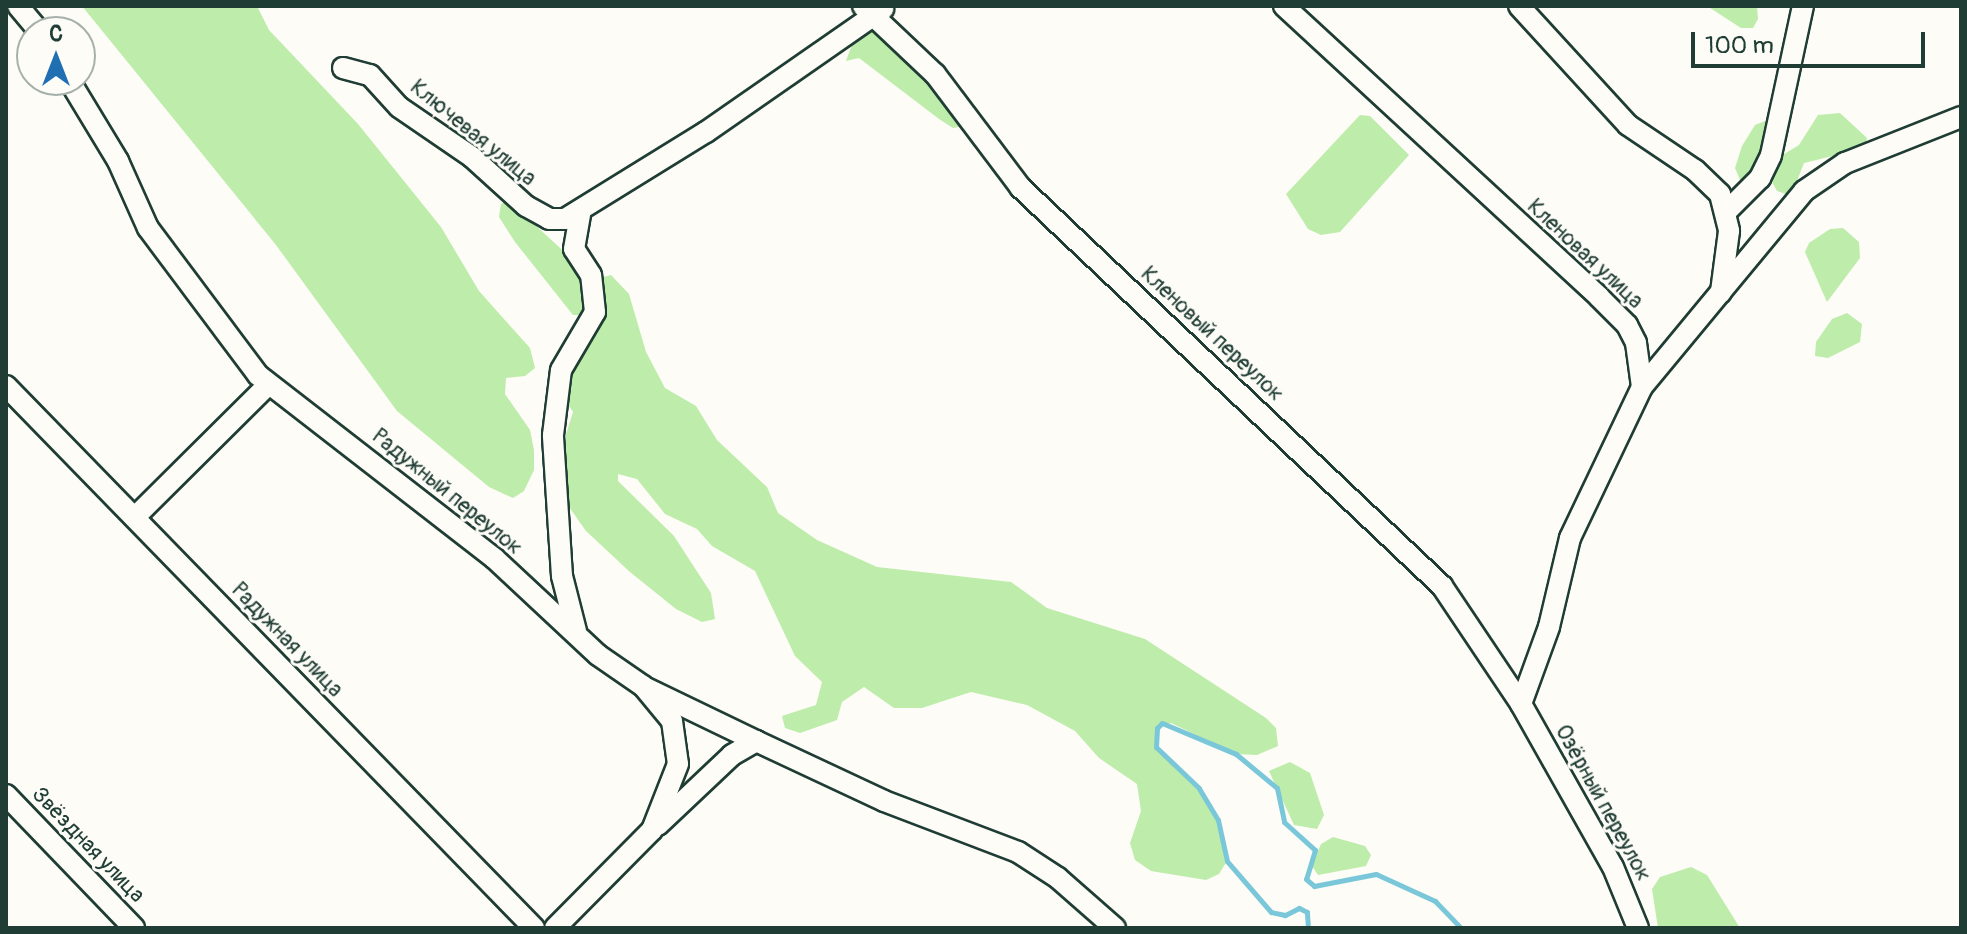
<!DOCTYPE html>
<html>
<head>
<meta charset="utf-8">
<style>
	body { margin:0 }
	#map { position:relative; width:1967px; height:934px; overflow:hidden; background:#fdfcf7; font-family:Pangolin,sans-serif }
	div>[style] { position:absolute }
	.green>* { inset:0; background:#beecaa }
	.stream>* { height:5px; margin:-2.5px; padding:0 2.5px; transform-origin:2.5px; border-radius:2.5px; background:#7ac7d9 }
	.roads { filter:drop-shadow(2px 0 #1f3d34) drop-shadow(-2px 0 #1f3d34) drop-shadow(0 2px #1f3d34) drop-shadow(0 -2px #1f3d34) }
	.minor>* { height:20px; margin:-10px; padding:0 10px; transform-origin:10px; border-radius:10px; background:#fdfcf7 }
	span { translate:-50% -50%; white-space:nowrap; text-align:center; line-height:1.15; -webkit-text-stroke:6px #fdfcf7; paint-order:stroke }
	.street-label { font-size:22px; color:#1f3d34 }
	.frame { position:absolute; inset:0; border:8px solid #1f3d34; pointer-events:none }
	.north { position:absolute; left:16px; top:16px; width:80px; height:80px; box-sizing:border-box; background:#fdfcf7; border:2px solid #a4b0a9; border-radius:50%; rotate:0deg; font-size:22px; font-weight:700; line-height:32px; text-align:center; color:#1f3d34 }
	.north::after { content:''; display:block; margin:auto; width:28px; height:36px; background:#1f6fb2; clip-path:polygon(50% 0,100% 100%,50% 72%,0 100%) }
	.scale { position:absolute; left:1691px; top:32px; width:234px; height:36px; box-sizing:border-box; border:4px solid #1f3d34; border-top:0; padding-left:10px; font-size:24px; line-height:28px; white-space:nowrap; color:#1f3d34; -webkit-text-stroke:6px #fdfcf7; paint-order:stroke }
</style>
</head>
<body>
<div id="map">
	<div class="green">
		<div style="clip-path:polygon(82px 6px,257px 6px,269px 30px,358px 124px,441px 227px,479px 291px,530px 348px,535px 368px,525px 376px,506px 378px,505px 394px,530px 430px,534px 450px,534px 470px,524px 491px,513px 498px,489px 487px,397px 411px,276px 245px)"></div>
		<div style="clip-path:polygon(1707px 6px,1757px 6px,1758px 19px,1753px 28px,1741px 28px)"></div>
		<div style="clip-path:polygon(870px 26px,919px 68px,963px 126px,953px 128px,939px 119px,859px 58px,846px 61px,854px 39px)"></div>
		<div style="clip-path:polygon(1840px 113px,1867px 138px,1865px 148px,1804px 163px,1791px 196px,1777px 191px,1772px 182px,1781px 156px,1799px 145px,1818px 115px)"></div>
		<div style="clip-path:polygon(1360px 115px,1370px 116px,1409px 155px,1340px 232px,1321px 235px,1308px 229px,1286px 194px)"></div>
		<div style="clip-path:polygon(1765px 121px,1769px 132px,1757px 166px,1745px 182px,1740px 180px,1735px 168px,1742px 146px,1755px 125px)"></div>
		<div style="clip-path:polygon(508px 200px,571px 258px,583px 280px,585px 315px,573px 315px,515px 242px,499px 217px,501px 204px)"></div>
		<div style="clip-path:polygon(1843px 228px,1859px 242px,1860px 258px,1827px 302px,1805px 252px,1809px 243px,1830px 229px)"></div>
		<div style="clip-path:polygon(611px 275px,629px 294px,646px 352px,665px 388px,696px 406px,717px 440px,767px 487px,778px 513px,817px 540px,877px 567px,1011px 582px,1047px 608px,1145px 639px,1266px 718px,1276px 728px,1278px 746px,1257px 755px,1236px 754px,1171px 723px,1157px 728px,1159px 752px,1189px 776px,1218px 820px,1227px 861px,1219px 874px,1206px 880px,1151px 871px,1135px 860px,1130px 843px,1141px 811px,1137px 784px,1099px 758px,1075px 731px,1027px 705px,971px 692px,922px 708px,894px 708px,864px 687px,842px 702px,837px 720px,800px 733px,785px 728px,782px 716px,816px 705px,822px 682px,795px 656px,755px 571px,712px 546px,697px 529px,665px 514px,637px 479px,618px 474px,618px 481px,674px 536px,711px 593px,715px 619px,702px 622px,676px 609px,630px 572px,586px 531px,567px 504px,562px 447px,573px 412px,564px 398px,568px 364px,600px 278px)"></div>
		<div style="clip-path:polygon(1847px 313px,1862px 324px,1860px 342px,1828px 358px,1815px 356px,1816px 342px,1832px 319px)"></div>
		<div style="clip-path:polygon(1290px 762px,1310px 773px,1324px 815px,1317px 829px,1294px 825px,1269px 771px)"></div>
		<div style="clip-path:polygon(1333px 837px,1365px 846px,1371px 855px,1366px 866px,1318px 875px,1312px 866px,1321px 844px)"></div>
		<div style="clip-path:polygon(1691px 867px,1707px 875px,1740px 928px,1658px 928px,1652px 889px,1660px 877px)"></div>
	</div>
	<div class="stream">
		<div style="left:1308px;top:928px;width:16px;rotate:-94deg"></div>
		<div style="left:1307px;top:912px;width:9px;rotate:-153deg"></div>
		<div style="left:1299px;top:908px;width:16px;rotate:153deg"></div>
		<div style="left:1285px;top:915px;width:14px;rotate:-168deg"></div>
		<div style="left:1271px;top:912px;width:67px;rotate:-130.8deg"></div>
		<div style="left:1227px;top:861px;width:42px;rotate:-102.4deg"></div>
		<div style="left:1218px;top:820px;width:37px;rotate:-121deg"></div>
		<div style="left:1199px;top:788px;width:59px;rotate:-136.4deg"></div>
		<div style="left:1156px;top:747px;width:19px;rotate:-87deg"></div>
		<div style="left:1157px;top:728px;width:7px;rotate:-45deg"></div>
		<div style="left:1162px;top:723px;width:80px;rotate:22.7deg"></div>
		<div style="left:1236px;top:754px;width:53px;rotate:39.7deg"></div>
		<div style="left:1277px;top:788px;width:35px;rotate:78deg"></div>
		<div style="left:1284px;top:822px;width:42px;rotate:42.1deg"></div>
		<div style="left:1315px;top:850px;width:30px;rotate:107deg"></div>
		<div style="left:1306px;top:879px;width:11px;rotate:41deg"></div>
		<div style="left:1314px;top:886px;width:63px;rotate:-11deg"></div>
		<div style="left:1376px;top:874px;width:65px;rotate:24.6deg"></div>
		<div style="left:1435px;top:901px;width:37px;rotate:46deg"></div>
	</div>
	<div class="roads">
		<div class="minor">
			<div style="left:18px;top:6px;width:34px;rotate:50deg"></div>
			<div style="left:863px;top:6px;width:99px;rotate:43.4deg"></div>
			<div style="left:935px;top:74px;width:141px;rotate:53deg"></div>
			<div style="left:1020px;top:187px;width:581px;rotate:43.4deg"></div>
			<div style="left:1442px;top:586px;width:142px;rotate:56.2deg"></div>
			<div style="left:1521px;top:704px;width:187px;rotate:60.6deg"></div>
			<div style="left:1613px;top:867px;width:66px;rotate:67.7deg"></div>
			<div style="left:1284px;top:6px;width:429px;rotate:42.7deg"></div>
			<div style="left:1599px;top:297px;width:40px;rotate:45deg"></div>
			<div style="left:1627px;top:325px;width:20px;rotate:63deg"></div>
			<div style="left:1636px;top:343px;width:44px;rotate:82.2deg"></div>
			<div style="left:1642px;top:387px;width:167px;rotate:115.5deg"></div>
			<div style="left:1570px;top:538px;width:91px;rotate:103.3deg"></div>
			<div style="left:1549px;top:627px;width:82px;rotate:110deg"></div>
			<div style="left:1519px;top:6px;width:161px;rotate:47.5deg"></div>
			<div style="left:1628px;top:125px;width:81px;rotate:33.9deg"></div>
			<div style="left:1695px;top:170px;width:35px;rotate:44deg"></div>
			<div style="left:1720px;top:194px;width:38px;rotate:76deg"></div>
			<div style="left:1729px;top:231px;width:62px;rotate:97.5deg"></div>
			<div style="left:343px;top:68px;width:28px;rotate:15deg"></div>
			<div style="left:370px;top:75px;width:43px;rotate:47.8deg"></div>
			<div style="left:399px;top:107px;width:88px;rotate:34.4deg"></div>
			<div style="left:472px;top:157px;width:73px;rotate:42.2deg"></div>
			<div style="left:526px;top:206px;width:26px;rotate:29deg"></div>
			<div style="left:549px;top:219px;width:16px"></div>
			<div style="left:565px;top:219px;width:166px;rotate:-31.7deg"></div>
			<div style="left:706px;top:132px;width:216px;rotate:-34.8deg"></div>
			<div style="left:69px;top:80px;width:95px;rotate:58.8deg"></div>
			<div style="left:118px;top:161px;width:73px;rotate:65.9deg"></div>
			<div style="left:148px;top:228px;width:184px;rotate:53.2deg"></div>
			<div style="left:258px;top:375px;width:299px;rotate:37.8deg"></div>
			<div style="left:494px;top:558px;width:142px;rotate:43deg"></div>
			<div style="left:598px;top:655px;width:55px;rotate:34.6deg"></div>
			<div style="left:643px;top:686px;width:45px;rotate:50.4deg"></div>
			<div style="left:672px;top:721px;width:43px;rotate:82.1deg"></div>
			<div style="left:678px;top:764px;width:71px;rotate:111.5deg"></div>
			<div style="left:652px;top:830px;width:138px;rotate:134.7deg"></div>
			<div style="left:1727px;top:211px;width:47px;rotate:-45deg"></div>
			<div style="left:1760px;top:178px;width:25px;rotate:-64deg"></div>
			<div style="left:1771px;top:155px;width:152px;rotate:-77.9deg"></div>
			<div style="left:6px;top:386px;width:757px;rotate:45.75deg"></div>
			<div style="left:1642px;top:387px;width:254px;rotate:-50.4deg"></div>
			<div style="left:1804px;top:191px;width:50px;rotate:-34.3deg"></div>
			<div style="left:1845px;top:163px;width:125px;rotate:-21.6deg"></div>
			<div style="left:135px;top:517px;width:187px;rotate:-44.8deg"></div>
			<div style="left:576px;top:631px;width:57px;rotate:-104.3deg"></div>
			<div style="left:562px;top:576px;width:141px;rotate:-93.7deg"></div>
			<div style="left:553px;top:435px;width:65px;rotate:-83deg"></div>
			<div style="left:561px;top:370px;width:67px;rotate:-59.6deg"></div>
			<div style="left:595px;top:312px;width:37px;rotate:-96deg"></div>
			<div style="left:591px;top:275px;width:31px;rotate:-123deg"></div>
			<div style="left:574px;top:249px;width:36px;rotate:-80deg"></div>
			<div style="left:646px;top:688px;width:122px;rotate:25.7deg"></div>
			<div style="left:6px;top:795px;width:185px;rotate:46.1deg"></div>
			<div style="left:658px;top:825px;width:102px;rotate:-43.4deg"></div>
			<div style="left:732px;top:755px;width:28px;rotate:-30deg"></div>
			<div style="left:756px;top:741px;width:141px;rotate:25.1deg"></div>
			<div style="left:884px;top:801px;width:143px;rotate:20.8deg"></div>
			<div style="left:1018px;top:852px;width:48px;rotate:33deg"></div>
			<div style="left:1058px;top:878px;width:76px;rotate:41.3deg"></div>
		</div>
	</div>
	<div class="street-label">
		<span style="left:473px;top:133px;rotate:39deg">Ключевая улица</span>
		<span style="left:1585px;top:254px;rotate:43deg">Кленовая улица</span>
		<span style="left:1212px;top:334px;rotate:43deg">Кленовый переулок</span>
		<span style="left:447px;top:492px;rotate:39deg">Радужный переулок</span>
		<span style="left:287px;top:640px;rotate:46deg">Радужная улица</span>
		<span style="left:1603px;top:803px;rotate:61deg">Озёрный переулок</span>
		<span style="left:88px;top:845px;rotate:46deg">Звёздная улица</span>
	</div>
	<div class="frame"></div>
	<div class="north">С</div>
	<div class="scale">100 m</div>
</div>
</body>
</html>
